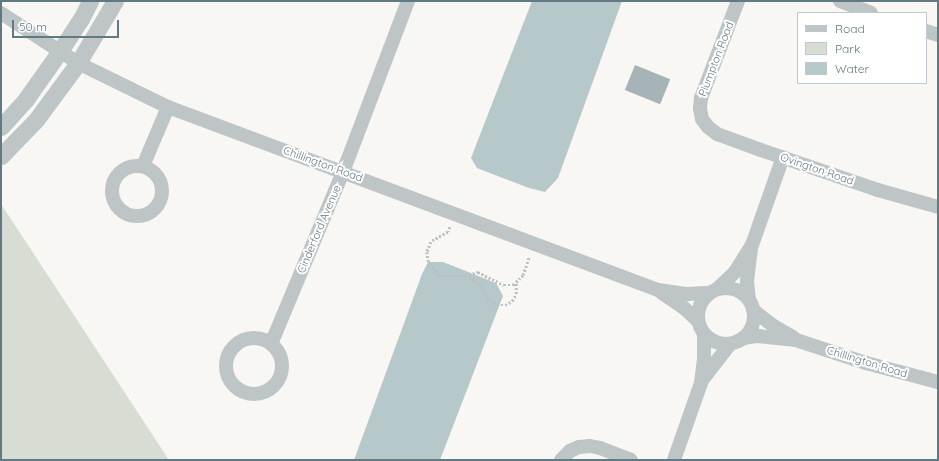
<!DOCTYPE html>
<html>
<head>
<meta charset="utf-8">
<style>
	body { margin:0 }
	#map { position:relative; width:939px; height:461px; overflow:hidden; background:#f8f7f4; font-family:Quicksand,sans-serif }
	div>[style] { position:absolute }
	.green>* { inset:0; background:#d8ddd3 }
	.water>* { inset:0; background:#b6c8ca }
	.building>* { inset:0; background:#a6b3b7; transform-origin:0 0 }
	.path>* { height:2.5px; margin-top:-1.25px; transform-origin:0; background:repeating-linear-gradient(90deg,#babfc1 0 2px,transparent 0 4px) }
	.minor>* { height:14px; margin:-7px; padding:0 7px; transform-origin:7px; border-radius:7px; background:#bdc5c7 }
	.minor>.ring { margin:-7px; padding:0; box-sizing:content-box; background:none; border:14px solid #bdc5c7; border-radius:50% }
	.tertiary>* { height:17px; margin:-8.5px; padding:0 8.5px; transform-origin:8.5px; border-radius:8.5px; background:#bdc5c7 }
	span { translate:-50% -50%; white-space:nowrap; text-align:center; line-height:1.15; -webkit-text-stroke:4px #fff; paint-order:stroke }
	.street-label { font-size:11px; color:#607982 }
	.frame { position:absolute; inset:0; border:2px solid #607982; pointer-events:none }
	.legend { position:absolute; left:797px; top:12px; width:130px; height:72px; box-sizing:border-box; background:#fff; border:1px solid #bfc9cd; margin:0; padding:5px 7px; list-style:none; font-size:12px; color:#607982 }
	.legend li { display:flex; align-items:center; gap:8px; height:20px }
	.legend b { width:20px; border:1px solid #bfc9cd }
	.scale { position:absolute; left:12px; top:20px; width:107px; height:18px; box-sizing:border-box; border:2px solid #607982; border-top:0; padding-left:5px; font-size:12px; line-height:14px; white-space:nowrap; color:#607982; -webkit-text-stroke:3px #fff; paint-order:stroke }
</style>
</head>
<body>
<div id="map">
	<div class="green">
		<div style="clip-path:polygon(1px 204px,169px 460px,1px 460px)"></div>
	</div>
	<div class="water">
		<div style="clip-path:polygon(532px 1px,622px 1px,558px 178px,545px 192px,529px 188px,477px 168px,471px 158px)"></div>
		<div style="clip-path:polygon(428px 262px,443px 262px,496px 283px,503px 296px,440px 460px,354px 460px,422px 274px)"></div>
	</div>
	<div class="building">
		<div style="left:635px;top:65px;width:38px;height:27px;rotate:22deg"></div>
	</div>
	<div class="path">
		<div style="left:450px;top:227px;width:5px;rotate:112deg"></div>
		<div style="left:448px;top:232px;width:20px;rotate:150deg"></div>
		<div style="left:431px;top:242px;width:11px;rotate:112deg"></div>
		<div style="left:427px;top:252px;width:13px;rotate:81deg"></div>
		<div style="left:429px;top:265px;width:16px;rotate:45deg"></div>
		<div style="left:440px;top:276px;width:25px"></div>
		<div style="left:465px;top:276px;width:14px;rotate:-17deg"></div>
		<div style="left:478px;top:272px;width:29px;rotate:27deg"></div>
		<div style="left:504px;top:285px;width:9px"></div>
		<div style="left:513px;top:285px;width:14px;rotate:-45deg"></div>
		<div style="left:523px;top:275px;width:19px;rotate:-72deg"></div>
		<div style="left:465px;top:276px;width:16px;rotate:27deg"></div>
		<div style="left:479px;top:283px;width:17px;rotate:62deg"></div>
		<div style="left:487px;top:298px;width:12px;rotate:35deg"></div>
		<div style="left:497px;top:305px;width:8px"></div>
		<div style="left:505px;top:305px;width:8px;rotate:-30deg"></div>
		<div style="left:512px;top:301px;width:8px;rotate:-60deg"></div>
		<div style="left:516px;top:294px;width:11px;rotate:-90deg"></div>
	</div>
	<div class="minor">
		<div style="left:738px;top:1px;width:104px;rotate:110.9deg"></div>
		<div style="left:701px;top:98px;width:10px;rotate:96deg"></div>
		<div style="left:700px;top:108px;width:11px;rotate:80deg"></div>
		<div style="left:702px;top:119px;width:10px;rotate:53deg"></div>
		<div style="left:708px;top:127px;width:11px;rotate:38deg"></div>
		<div style="left:717px;top:134px;width:47px;rotate:20deg"></div>
		<div style="left:761px;top:150px;width:124px;rotate:18.9deg"></div>
		<div style="left:878px;top:190px;width:62px;rotate:15.8deg"></div>
		<div style="left:840px;top:1px;width:33px;rotate:21deg"></div>
		<div style="left:1px;top:13px;width:92px;rotate:33deg"></div>
		<div style="left:78px;top:63px;width:100px;rotate:26.1deg"></div>
		<div style="left:168px;top:107px;width:523px;rotate:20.48deg"></div>
		<div style="left:658px;top:290px;width:30px;rotate:8deg"></div>
		<div style="left:688px;top:294px;width:22px;rotate:-3deg"></div>
		<div style="left:926px;top:31px;width:13px;rotate:18deg"></div>
		<div class="ring" style="left:112px;top:166px;width:36px;height:36px"></div>
		<div style="left:143px;top:166px;width:64px;rotate:-67deg"></div>
		<div class="ring" style="left:698px;top:288px;width:42px;height:42px"></div>
		<div style="left:717px;top:289px;width:25px;rotate:-43deg"></div>
		<div style="left:735px;top:272px;width:32px;rotate:-58deg"></div>
		<div style="left:752px;top:245px;width:93px;rotate:-70.6deg"></div>
		<div style="left:662px;top:293px;width:27px;rotate:34deg"></div>
		<div style="left:684px;top:308px;width:19px;rotate:43deg"></div>
		<div style="left:749px;top:300px;width:19px;rotate:-96deg"></div>
		<div style="left:747px;top:281px;width:31px;rotate:-83deg"></div>
		<div style="left:753px;top:310px;width:24px;rotate:38deg"></div>
		<div style="left:772px;top:325px;width:24px;rotate:30deg"></div>
		<div style="left:743px;top:338px;width:15px;rotate:-8deg"></div>
		<div style="left:758px;top:336px;width:38px;rotate:6deg"></div>
		<div style="left:796px;top:340px;width:74px;rotate:18.2deg"></div>
		<div style="left:866px;top:363px;width:74px;rotate:14.8deg"></div>
		<div class="ring" style="left:226px;top:338px;width:42px;height:42px"></div>
		<div style="left:271px;top:344px;width:186px;rotate:-67.3deg"></div>
		<div style="left:343px;top:172px;width:183px;rotate:-69.2deg"></div>
		<div style="left:703px;top:379px;width:44px;rotate:-52.4deg"></div>
		<div style="left:561px;top:460px;width:13px;rotate:-45deg"></div>
		<div style="left:570px;top:451px;width:10px;rotate:-24deg"></div>
		<div style="left:579px;top:447px;width:11px;rotate:-5deg"></div>
		<div style="left:590px;top:446px;width:10px;rotate:11deg"></div>
		<div style="left:600px;top:448px;width:33px;rotate:21deg"></div>
		<div style="left:674px;top:460px;width:82px;rotate:-70.7deg"></div>
		<div style="left:701px;top:383px;width:24px;rotate:-83deg"></div>
		<div style="left:704px;top:359px;width:25px;rotate:-90deg"></div>
	</div>
	<div class="tertiary">
		<div style="left:1px;top:127px;width:38px;rotate:-48deg"></div>
		<div style="left:26px;top:99px;width:59px;rotate:-54.7deg"></div>
		<div style="left:60px;top:51px;width:38px;rotate:-57deg"></div>
		<div style="left:81px;top:19px;width:20px;rotate:-63deg"></div>
		<div style="left:1px;top:156px;width:50px;rotate:-45.8deg"></div>
		<div style="left:36px;top:120px;width:71px;rotate:-53.6deg"></div>
		<div style="left:78px;top:63px;width:72px;rotate:-59.2deg"></div>
	</div>
	<div class="street-label">
		<span style="left:716px;top:59px;rotate:-69deg">Plumpton Road</span>
		<span style="left:323px;top:164px;rotate:20deg">Chillington Road</span>
		<span style="left:817px;top:169px;rotate:19deg">Ovington Road</span>
		<span style="left:319px;top:229px;rotate:-67deg">Cinderford Avenue</span>
		<span style="left:867px;top:362px;rotate:17deg">Chillington Road</span>
	</div>
	<div class="frame"></div>
	<ul class="legend">
	<li><b style="height:5px;background:#bdc5c7"></b>Road</li>
	<li><b style="height:11px;background:#d8ddd3"></b>Park</li>
	<li><b style="height:11px;background:#b6c8ca"></b>Water</li>
	</ul>
	<div class="scale">50 m</div>
</div>
</body>
</html>
